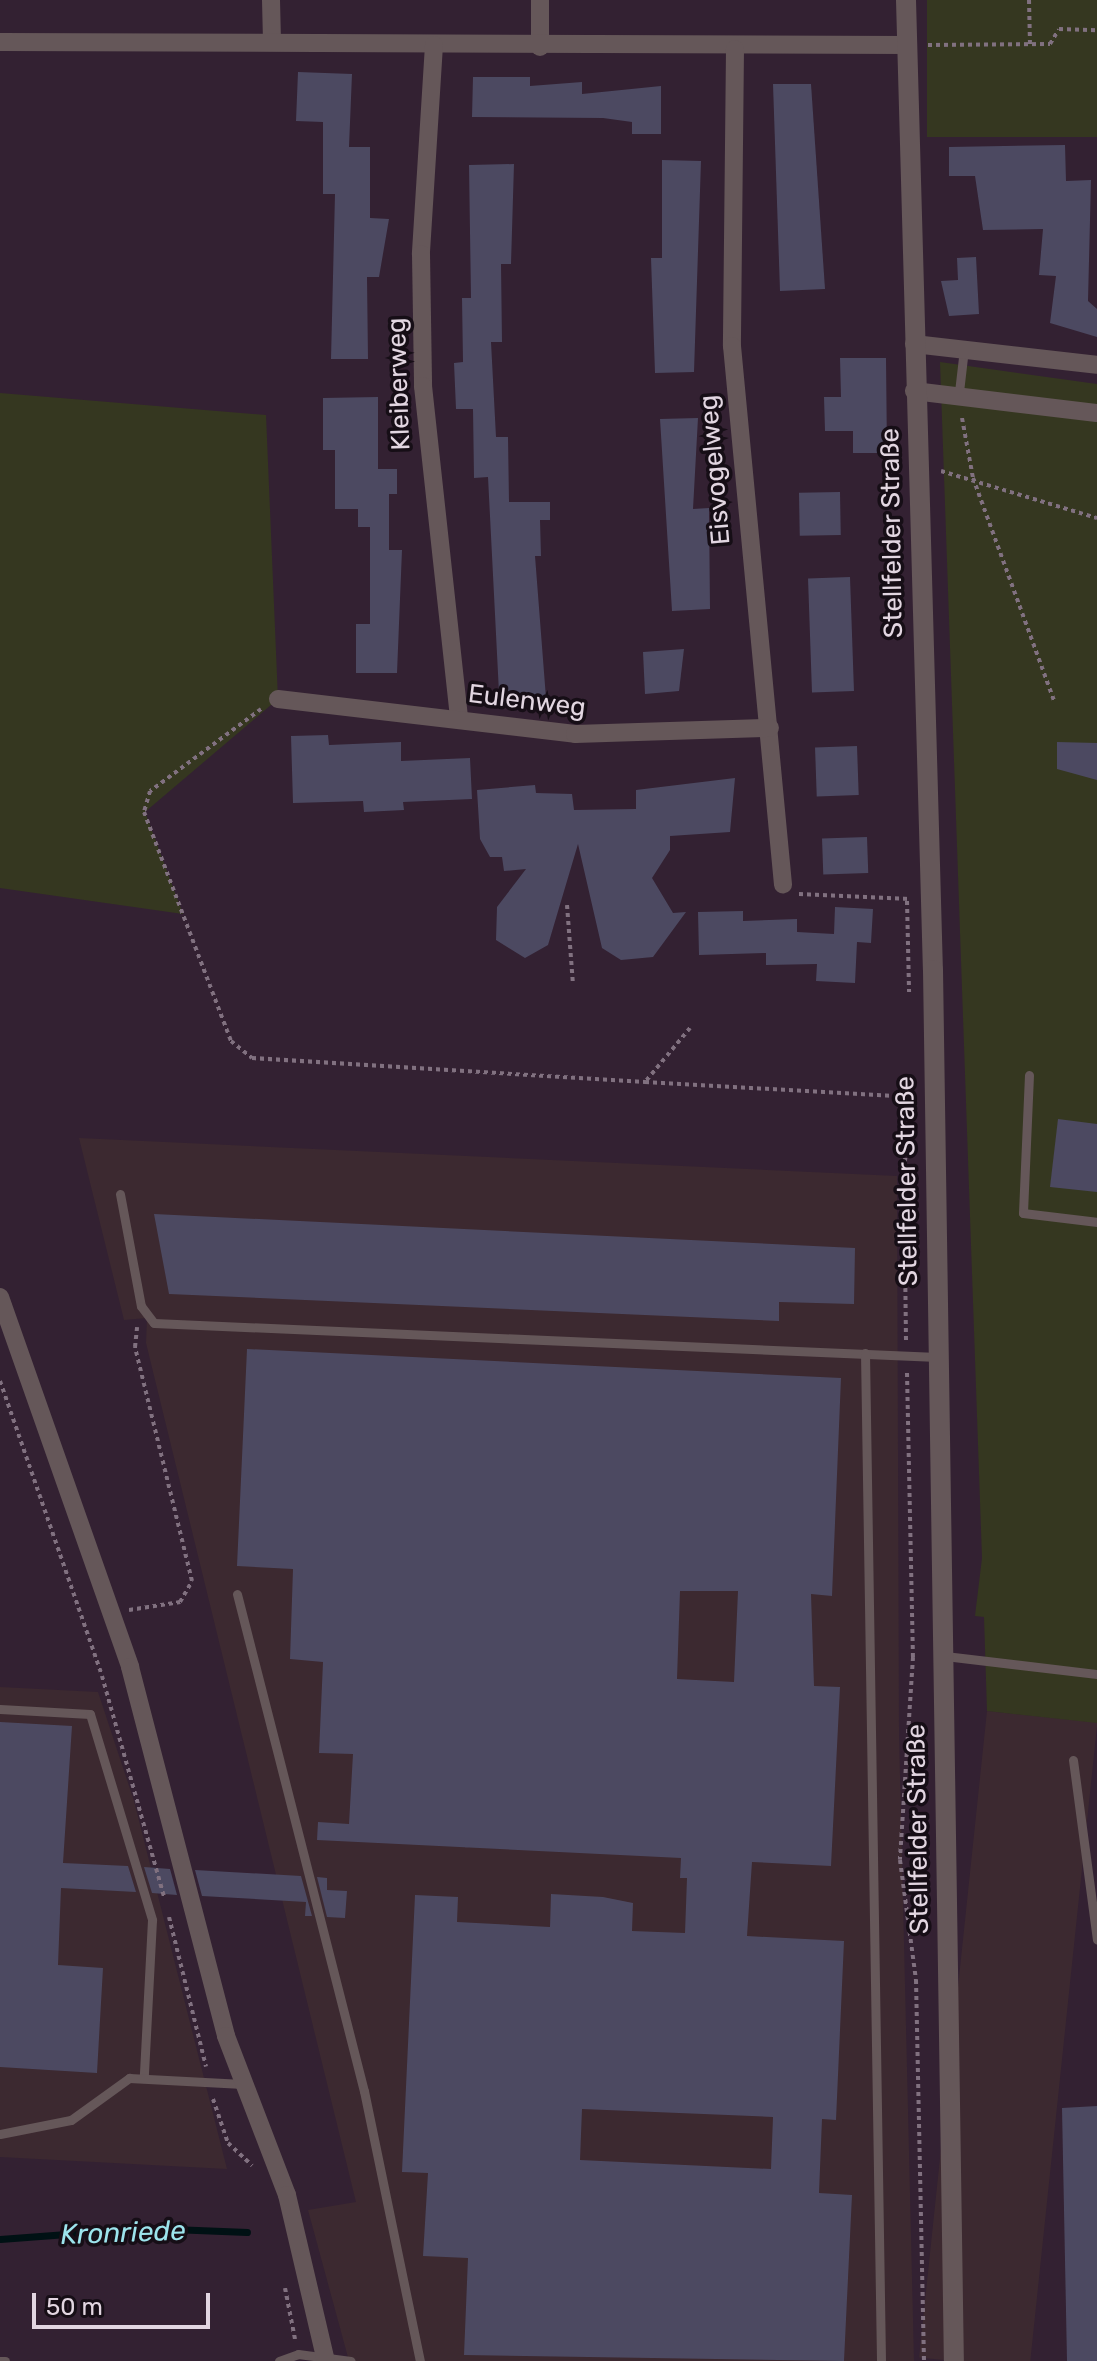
<!DOCTYPE html>
<html>
<head>
<meta charset="utf-8">
<style>
	body { margin:0 }
	#map { position:relative; width:1097px; height:2361px; overflow:hidden; background:#332132; font-family:Rubik,sans-serif }
	div>[style] { position:absolute }
	.industrial>* { inset:0; background:#3c2930; transform-origin:0 0 }
	.green>* { inset:0; background:#353720; transform-origin:0 0 }
	.stream>* { height:7px; margin:-3.5px; padding:0 3.5px; transform-origin:3.5px; border-radius:3.5px; background:#001114 }
	.building>* { inset:0; background:#4c4961; transform-origin:0 0 }
	.path>* { height:4px; margin-top:-2px; transform-origin:0; background:repeating-linear-gradient(90deg,#817180 0 4px,transparent 0 8px) }
	.service>* { height:9px; margin:-4.5px; padding:0 4.5px; transform-origin:4.5px; border-radius:4.5px; background:#655759 }
	.minor>* { height:18px; margin:-9px; padding:0 9px; transform-origin:9px; border-radius:9px; background:#655759 }
	.tertiary>* { height:20px; margin:-10px; padding:0 10px; transform-origin:10px; border-radius:10px; background:#655759 }
	span { translate:-50% -50%; white-space:nowrap; text-align:center; line-height:1.15; -webkit-text-stroke:7px #160e16; paint-order:stroke }
	.street-label { font-size:26px; color:#e2d6e1 }
	.water-label { font-size:28px; color:#9ce4ec; font-style:italic }
	.scale { position:absolute; left:32px; top:2293px; width:178px; height:36px; box-sizing:border-box; border:4px solid #e2d6e1; border-top:0; padding-left:10px; font-size:24px; line-height:28px; white-space:nowrap; color:#e2d6e1; -webkit-text-stroke:6px #160e16; paint-order:stroke }
</style>
</head>
<body>
<div id="map">
	<div class="industrial">
		<div style="clip-path:polygon(79px 1138px,897px 1176px,899px 1734px,914px 2361px,349px 2361px,308px 2210px,356px 2202px,146px 1343px,147px 1318px,124px 1320px)"></div>
		<div style="clip-path:polygon(0 1687px,98px 1692px,134px 1801px,227px 2169px,0 2157px)"></div>
		<div style="left:987px;top:1711px;width:111px;height:650px;rotate:6deg"></div>
	</div>
	<div class="green">
		<div style="left:927px;top:0;width:170px;height:137px"></div>
		<div style="clip-path:polygon(940px 362px,1097px 384px,1097px 1723px,987px 1711px,984px 1617px,975px 1616px,982px 1558px)"></div>
		<div style="clip-path:polygon(0 393px,266px 415px,278px 699px,145px 812px,183px 914px,0 888px)"></div>
	</div>
	<div class="stream">
		<div style="left:0;top:2239px;width:147px;rotate:-4.3deg"></div>
		<div style="left:147px;top:2228px;width:100px;rotate:2.3deg"></div>
	</div>
	<div class="building">
		<div style="clip-path:polygon(298px 72px,352px 74px,349px 147px,370px 147px,370px 218px,389px 219px,379px 277px,367px 277px,368px 359px,331px 359px,335px 194px,323px 194px,323px 122px,296px 121px)"></div>
		<div style="clip-path:polygon(473px 77px,530px 77px,530px 86px,582px 82px,582px 94px,661px 86px,661px 134px,632px 134px,632px 122px,603px 118px,472px 117px)"></div>
		<div style="clip-path:polygon(773px 84px,811px 84px,825px 289px,780px 291px)"></div>
		<div style="clip-path:polygon(1065px 145px,1066px 181px,1091px 180px,1088px 301px,1097px 309px,1097px 337px,1050px 323px,1056px 276px,1039px 275px,1043px 229px,983px 230px,975px 176px,949px 176px,949px 147px)"></div>
		<div style="clip-path:polygon(662px 160px,701px 161px,694px 372px,655px 373px,651px 258px,662px 258px)"></div>
		<div style="clip-path:polygon(514px 164px,511px 264px,501px 264px,502px 342px,491px 342px,496px 437px,508px 437px,509px 502px,550px 502px,550px 520px,540px 520px,541px 556px,535px 556px,546px 698px,513px 699px,513px 692px,499px 693px,488px 477px,474px 478px,473px 409px,456px 409px,454px 363px,463px 362px,462px 298px,471px 298px,469px 165px)"></div>
		<div style="clip-path:polygon(976px 257px,979px 314px,949px 316px,941px 281px,958px 280px,957px 258px)"></div>
		<div style="clip-path:polygon(840px 358px,886px 358px,887px 453px,853px 453px,853px 431px,825px 431px,824px 397px,841px 397px)"></div>
		<div style="clip-path:polygon(378px 397px,378px 469px,397px 469px,397px 494px,389px 494px,389px 550px,402px 550px,397px 673px,356px 673px,356px 624px,370px 624px,370px 527px,358px 527px,358px 509px,335px 509px,335px 450px,323px 450px,323px 398px)"></div>
		<div style="clip-path:polygon(698px 418px,693px 509px,709px 508px,710px 609px,672px 611px,660px 419px)"></div>
		<div style="left:840px;top:492px;width:43px;height:41px;rotate:89deg"></div>
		<div style="left:850px;top:577px;width:114px;height:42px;rotate:88deg"></div>
		<div style="clip-path:polygon(684px 649px,679px 691px,645px 694px,643px 652px)"></div>
		<div style="clip-path:polygon(328px 735px,329px 745px,401px 742px,401px 761px,470px 758px,472px 799px,403px 802px,404px 810px,364px 812px,363px 801px,293px 803px,291px 736px)"></div>
		<div style="clip-path:polygon(1057px 742px,1097px 743px,1097px 780px,1057px 769px)"></div>
		<div style="left:857px;top:746px;width:49px;height:42px;rotate:88deg"></div>
		<div style="clip-path:polygon(735px 778px,730px 832px,670px 836px,670px 850px,652px 878px,673px 913px,686px 912px,653px 957px,621px 960px,602px 948px,578px 844px,548px 945px,525px 958px,496px 940px,497px 907px,526px 869px,504px 871px,502px 857px,490px 857px,480px 839px,477px 790px,535px 785px,536px 793px,572px 794px,574px 810px,636px 809px,636px 790px)"></div>
		<div style="left:867px;top:837px;width:36px;height:45px;rotate:88deg"></div>
		<div style="clip-path:polygon(835px 907px,873px 909px,871px 943px,857px 942px,855px 983px,816px 981px,817px 964px,766px 965px,766px 953px,699px 955px,698px 912px,743px 911px,743px 921px,797px 919px,797px 932px,834px 934px)"></div>
		<div style="clip-path:polygon(1058px 1119px,1097px 1124px,1097px 1192px,1050px 1187px)"></div>
		<div style="clip-path:polygon(154px 1214px,855px 1248px,854px 1304px,779px 1302px,779px 1321px,169px 1294px)"></div>
		<div style="clip-path:polygon(evenodd,247px 1349px,841px 1378px,832px 1596px,811px 1594px,814px 1686px,840px 1687px,831px 1866px,752px 1862px,747px 1936px,844px 1941px,836px 2120px,822px 2119px,819px 2193px,852px 2195px,844px 2361px,464px 2355px,468px 2258px,423px 2256px,428px 2173px,402px 2172px,415px 1895px,458px 1897px,457px 1922px,550px 1927px,551px 1894px,603px 1897px,633px 1903px,632px 1931px,685px 1933px,687px 1878px,680px 1878px,681px 1858px,317px 1840px,318px 1822px,349px 1824px,353px 1754px,319px 1753px,323px 1662px,290px 1659px,293px 1569px,237px 1566px,247px 1349px,680px 1591px,738px 1591px,734px 1682px,677px 1679px,680px 1591px,247px 1349px,582px 2109px,773px 2117px,771px 2169px,580px 2160px,582px 2109px)"></div>
		<div style="clip-path:polygon(0 1722px,72px 1726px,63px 1863px,128px 1866px,136px 1892px,61px 1888px,58px 1965px,103px 1968px,97px 2073px,0 2067px)"></div>
		<div style="clip-path:polygon(144px 1867px,170px 1869px,177px 1895px,152px 1893px)"></div>
		<div style="clip-path:polygon(195px 1870px,301px 1876px,312px 1916px,305px 1916px,306px 1902px,202px 1896px)"></div>
		<div style="clip-path:polygon(317px 1877px,327px 1878px,327px 1890px,347px 1891px,345px 1918px,327px 1917px)"></div>
		<div style="clip-path:polygon(1097px 2106px,1097px 2361px,1067px 2361px,1062px 2108px)"></div>
	</div>
	<div class="path">
		<div style="left:1029px;top:0;width:44px;rotate:88.7deg"></div>
		<div style="left:928px;top:45px;width:122px;rotate:-0.5deg"></div>
		<div style="left:1050px;top:44px;width:17px;rotate:-59deg"></div>
		<div style="left:1059px;top:29px;width:38px;rotate:2deg"></div>
		<div style="left:962px;top:418px;width:61px;rotate:79.6deg"></div>
		<div style="left:973px;top:478px;width:237px;rotate:70deg"></div>
		<div style="left:941px;top:471px;width:163px;rotate:16.8deg"></div>
		<div style="left:261px;top:709px;width:138px;rotate:143.5deg"></div>
		<div style="left:150px;top:791px;width:22px;rotate:106deg"></div>
		<div style="left:144px;top:812px;width:245px;rotate:69.2deg"></div>
		<div style="left:231px;top:1041px;width:27px;rotate:39deg"></div>
		<div style="left:252px;top:1058px;width:394px;rotate:3.5deg"></div>
		<div style="left:799px;top:894px;width:111px;rotate:2.6deg"></div>
		<div style="left:907px;top:901px;width:91px;rotate:88.7deg"></div>
		<div style="left:567px;top:905px;width:79px;rotate:85.7deg"></div>
		<div style="left:690px;top:1028px;width:70px;rotate:129.8deg"></div>
		<div style="left:645px;top:1082px;width:268px;rotate:3.2deg"></div>
		<div style="left:906px;top:1340px;width:170px;rotate:-90.7deg"></div>
		<div style="left:904px;top:1170px;width:65px;rotate:-83.9deg"></div>
		<div style="left:907px;top:1373px;width:284px;rotate:88.8deg"></div>
		<div style="left:913px;top:1657px;width:203px;rotate:93.7deg"></div>
		<div style="left:900px;top:1860px;width:121px;rotate:82.4deg"></div>
		<div style="left:916px;top:1980px;width:381px;rotate:88.8deg"></div>
		<div style="left:0;top:1381px;width:312px;rotate:70.9deg"></div>
		<div style="left:102px;top:1676px;width:229px;rotate:74.3deg"></div>
		<div style="left:129px;top:1610px;width:52px;rotate:-8.9deg"></div>
		<div style="left:180px;top:1602px;width:24px;rotate:-60deg"></div>
		<div style="left:192px;top:1581px;width:241px;rotate:-103.7deg"></div>
		<div style="left:135px;top:1347px;width:20px;rotate:-84deg"></div>
		<div style="left:169px;top:1917px;width:154px;rotate:76.1deg"></div>
		<div style="left:213px;top:2099px;width:46px;rotate:71.2deg"></div>
		<div style="left:228px;top:2143px;width:33px;rotate:43deg"></div>
		<div style="left:285px;top:2288px;width:52px;rotate:78.9deg"></div>
	</div>
	<div class="service">
		<div style="left:959px;top:392px;width:43px;rotate:-83.4deg"></div>
		<div style="left:1029px;top:1075px;width:138px;rotate:92.5deg"></div>
		<div style="left:1023px;top:1213px;width:75px;rotate:6.9deg"></div>
		<div style="left:120px;top:1194px;width:114px;rotate:79.4deg"></div>
		<div style="left:141px;top:1306px;width:21px;rotate:53deg"></div>
		<div style="left:154px;top:1323px;width:784px;rotate:2.49deg"></div>
		<div style="left:865px;top:1353px;width:1008px;rotate:89.09deg"></div>
		<div style="left:237px;top:1594px;width:513px;rotate:75.67deg"></div>
		<div style="left:364px;top:2091px;width:276px;rotate:78.3deg"></div>
		<div style="left:945px;top:1656px;width:153px;rotate:6.8deg"></div>
		<div style="left:0;top:1709px;width:90px;rotate:3.2deg"></div>
		<div style="left:90px;top:1714px;width:215px;rotate:73.2deg"></div>
		<div style="left:152px;top:1920px;width:155px;rotate:93deg"></div>
		<div style="left:1073px;top:1760px;width:181px;rotate:82.4deg"></div>
		<div style="left:0;top:2134px;width:72px;rotate:-11.2deg"></div>
		<div style="left:71px;top:2120px;width:72px;rotate:-35.9deg"></div>
		<div style="left:129px;top:2078px;width:114px;rotate:3deg"></div>
		<div style="left:0;top:2361px;width:5px"></div>
		<div style="left:279px;top:2361px;width:20px;rotate:-20deg"></div>
		<div style="left:298px;top:2354px;width:53px;rotate:7.5deg"></div>
	</div>
	<div class="minor">
		<div style="left:271px;top:0;width:42px;rotate:88.6deg"></div>
		<div style="left:540px;top:0;width:47px;rotate:90deg"></div>
		<div style="left:0;top:42px;width:908px;rotate:0.19deg"></div>
		<div style="left:434px;top:45px;width:209px;rotate:93.6deg"></div>
		<div style="left:421px;top:254px;width:132px;rotate:89.1deg"></div>
		<div style="left:423px;top:386px;width:335px;rotate:83.8deg"></div>
		<div style="left:735px;top:49px;width:297px;rotate:90.6deg"></div>
		<div style="left:732px;top:346px;width:541px;rotate:84.59deg"></div>
		<div style="left:914px;top:344px;width:184px;rotate:6.5deg"></div>
		<div style="left:914px;top:391px;width:184px;rotate:6.9deg"></div>
		<div style="left:278px;top:699px;width:299px;rotate:6.7deg"></div>
		<div style="left:575px;top:734px;width:195px;rotate:-1.8deg"></div>
		<div style="left:0;top:1297px;width:392px;rotate:70.6deg"></div>
		<div style="left:130px;top:1667px;width:381px;rotate:75.4deg"></div>
		<div style="left:226px;top:2036px;width:170px;rotate:69deg"></div>
		<div style="left:287px;top:2195px;width:171px;rotate:76.8deg"></div>
	</div>
	<div class="tertiary">
		<div style="left:906px;top:0;width:970px;rotate:88.41deg"></div>
		<div style="left:933px;top:970px;width:1391px;rotate:89.14deg"></div>
	</div>
	<div class="street-label">
		<span style="left:399px;top:384px;rotate:-92deg">Kleiberweg</span>
		<span style="left:715px;top:470px;rotate:-95deg">Eisvogelweg</span>
		<span style="left:892px;top:533px;rotate:-91deg">Stellfelder Straße</span>
		<span style="left:527px;top:701px;rotate:7deg">Eulenweg</span>
		<span style="left:907px;top:1181px;rotate:-91deg">Stellfelder Straße</span>
		<span style="left:918px;top:1829px;rotate:-91deg">Stellfelder Straße</span>
	</div>
	<div class="water-label">
		<span style="left:123px;top:2233px;rotate:-2deg">Kronriede</span>
	</div>
	<div class="scale">50 m</div>
</div>
</body>
</html>
